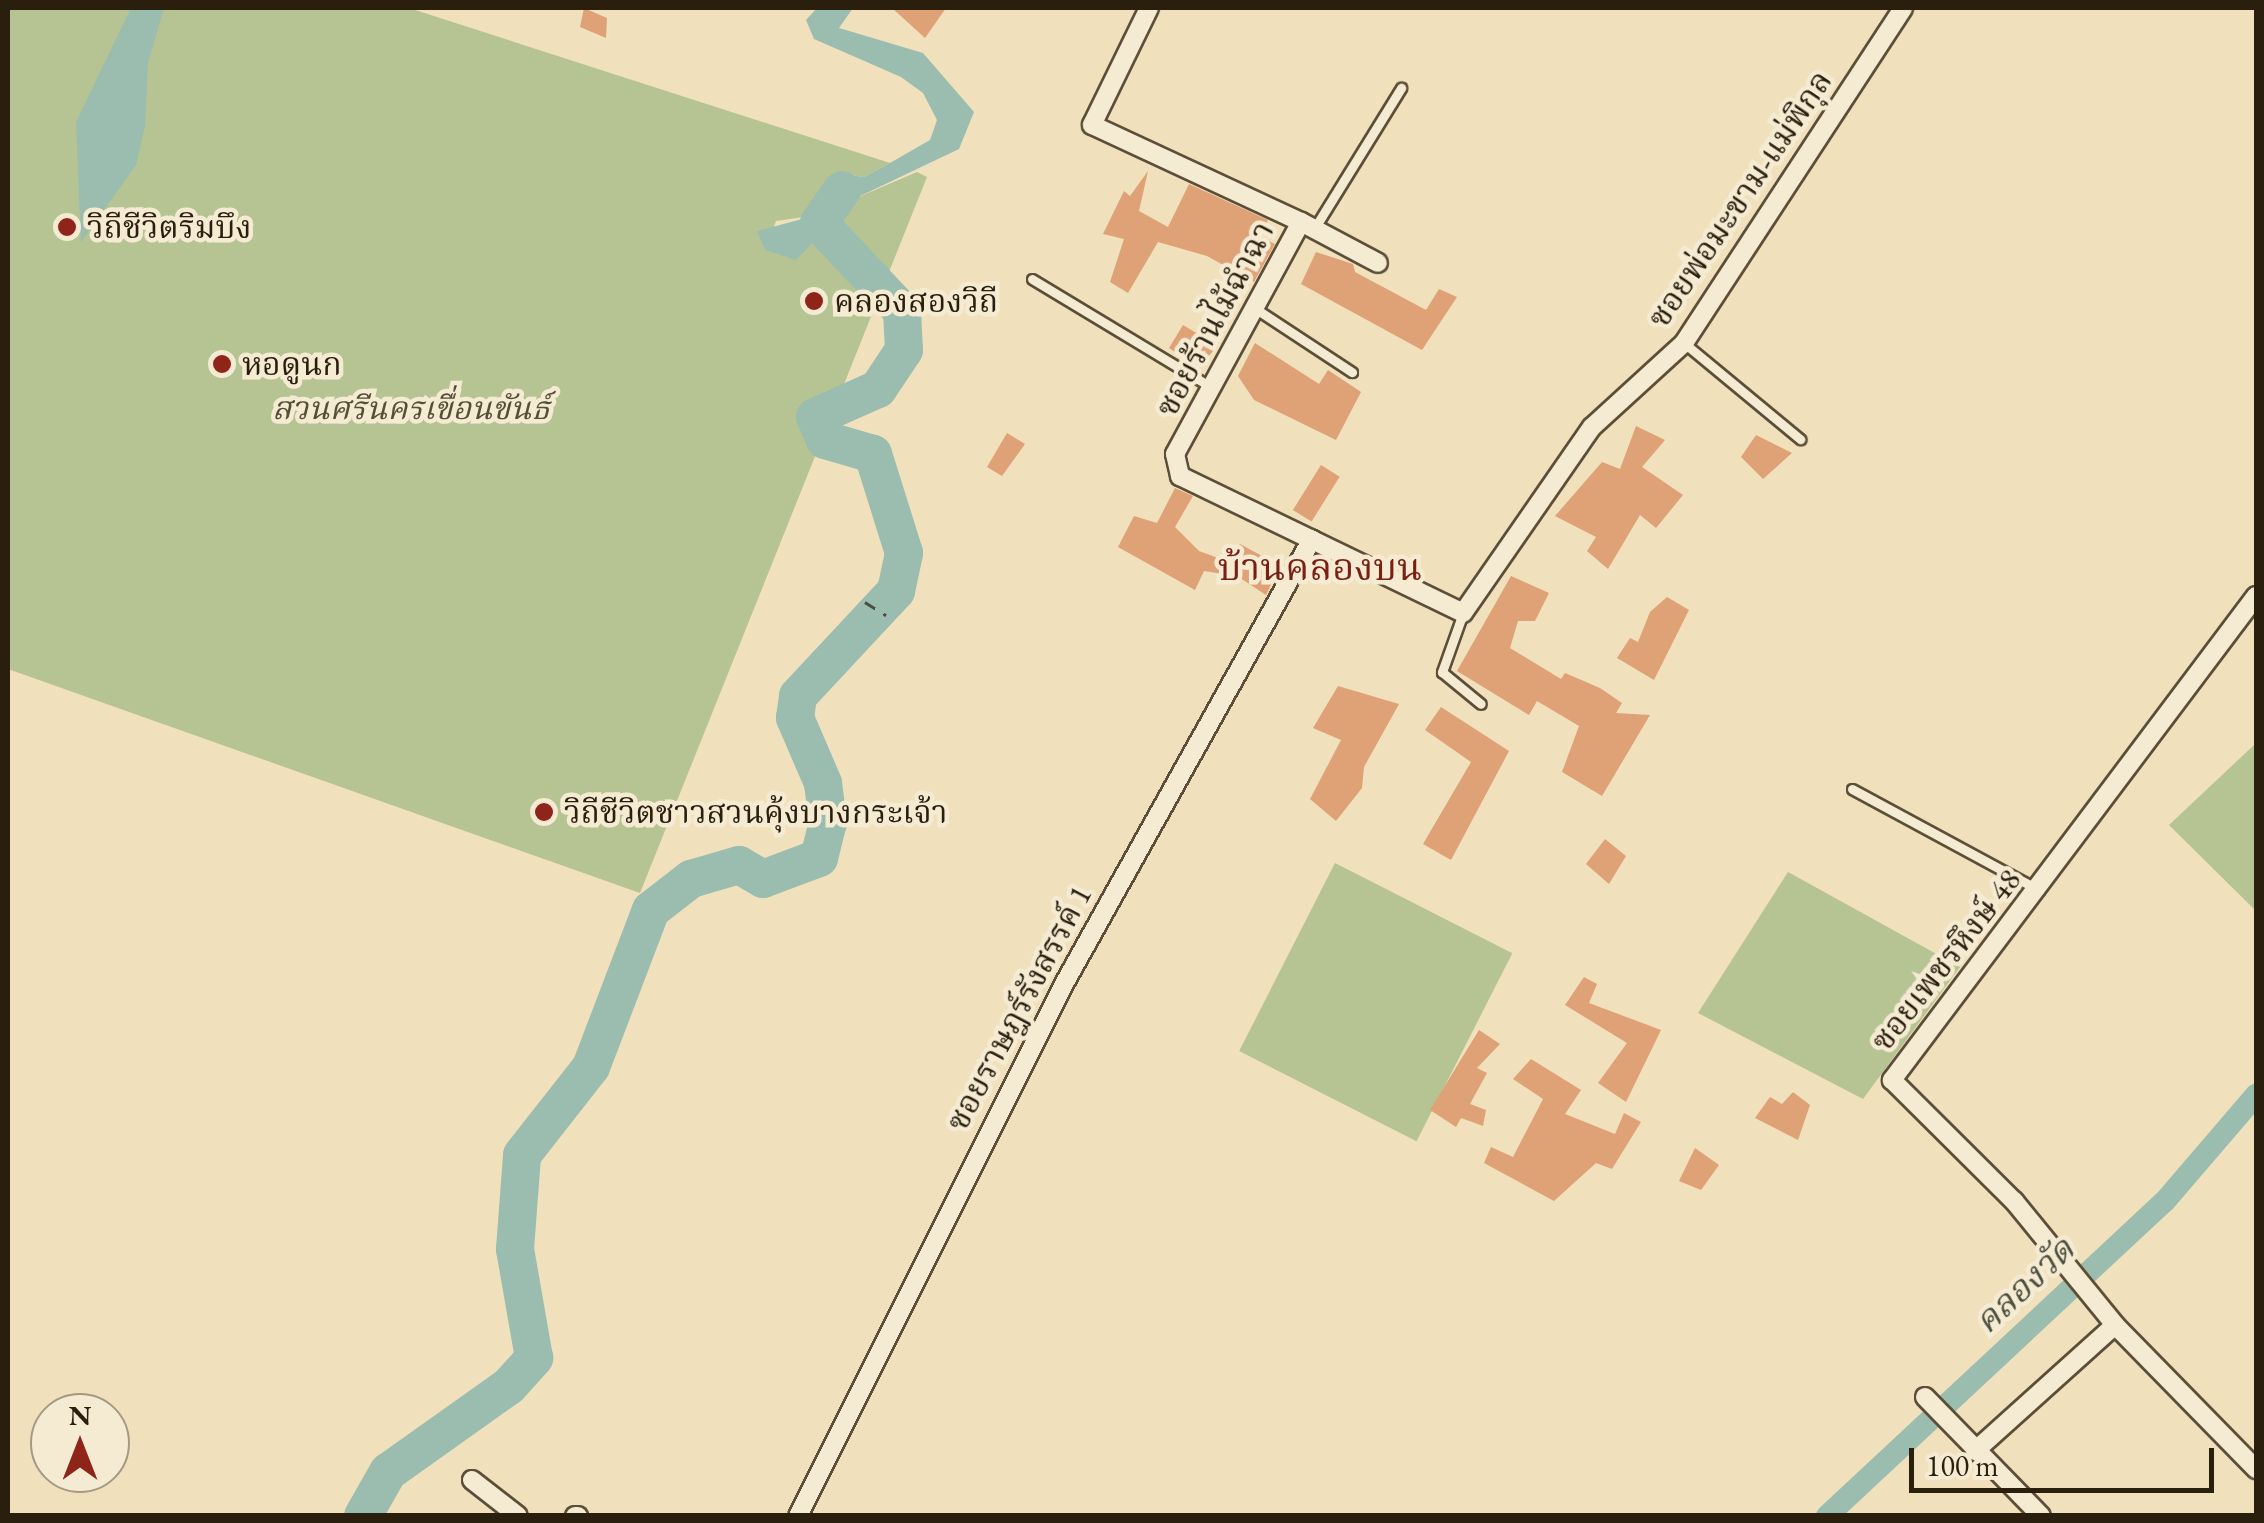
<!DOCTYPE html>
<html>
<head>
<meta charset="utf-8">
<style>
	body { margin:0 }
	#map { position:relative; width:2264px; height:1523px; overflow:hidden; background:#f0e0bb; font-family:"EB Garamond","Noto Serif Thai",serif }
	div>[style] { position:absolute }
	.green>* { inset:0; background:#b6c392; transform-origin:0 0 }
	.water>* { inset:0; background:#9abdb0 }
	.canal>* { height:22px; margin:-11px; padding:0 11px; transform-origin:11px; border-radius:11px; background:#9abdb0 }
	.river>* { height:38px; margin:-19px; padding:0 19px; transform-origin:19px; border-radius:19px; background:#9abdb0 }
	.ferry>* { height:2.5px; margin-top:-1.25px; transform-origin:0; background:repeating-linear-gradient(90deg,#4c4e3e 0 12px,transparent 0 22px) }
	.building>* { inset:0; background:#dfa176; transform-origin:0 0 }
	.roads { filter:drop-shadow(2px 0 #5c4e38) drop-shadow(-2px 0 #5c4e38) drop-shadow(0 2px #5c4e38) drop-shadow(0 -2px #5c4e38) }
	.service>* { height:9px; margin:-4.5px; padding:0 4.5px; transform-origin:4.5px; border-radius:4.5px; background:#f5ebd3 }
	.minor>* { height:18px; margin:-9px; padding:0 9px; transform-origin:9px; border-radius:9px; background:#f5ebd3 }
	.dots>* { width:28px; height:28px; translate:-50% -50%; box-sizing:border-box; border:5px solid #f5ebd3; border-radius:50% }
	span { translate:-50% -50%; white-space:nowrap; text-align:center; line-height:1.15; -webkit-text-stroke:9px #f5ebd3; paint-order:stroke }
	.street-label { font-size:32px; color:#2a1e0d }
	.poi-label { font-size:32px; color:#2a1e0d }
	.left { translate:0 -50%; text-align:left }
	.park-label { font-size:32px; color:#545035; font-style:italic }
	.water-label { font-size:35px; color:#4c4e3e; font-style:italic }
	.quarter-label { font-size:38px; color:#7a1f14 }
	.frame { position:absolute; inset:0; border:10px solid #2a1e0d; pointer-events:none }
	.north { position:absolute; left:30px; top:1393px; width:100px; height:100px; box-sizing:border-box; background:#f5ebd3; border:2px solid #a49984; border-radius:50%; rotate:0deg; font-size:28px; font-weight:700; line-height:40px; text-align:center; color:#2a1e0d }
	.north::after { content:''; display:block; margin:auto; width:35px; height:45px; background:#8f2418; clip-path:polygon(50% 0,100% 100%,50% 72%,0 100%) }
	.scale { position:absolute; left:1909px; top:1448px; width:305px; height:45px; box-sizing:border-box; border:5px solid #2a1e0d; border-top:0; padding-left:12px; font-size:30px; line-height:35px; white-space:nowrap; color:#2a1e0d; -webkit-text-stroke:8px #f5ebd3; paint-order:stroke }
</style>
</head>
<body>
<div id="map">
	<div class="green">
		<div style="clip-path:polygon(8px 8px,409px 8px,890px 163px,864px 177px,842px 174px,817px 215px,776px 221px,765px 250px,854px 199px,917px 172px,927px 177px,640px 893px,8px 669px)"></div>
		<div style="clip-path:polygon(2254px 745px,2256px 748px,2256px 911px,2169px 825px)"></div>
		<div style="left:1335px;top:863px;width:199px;height:211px;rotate:27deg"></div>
		<div style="clip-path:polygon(1788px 872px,1960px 967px,1863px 1099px,1698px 1013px)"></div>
	</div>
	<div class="water">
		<div style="clip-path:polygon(131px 8px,164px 8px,148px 63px,145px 126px,136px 165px,81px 242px,76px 122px)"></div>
		<div style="clip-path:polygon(817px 8px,853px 8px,839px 28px,923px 53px,974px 112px,959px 149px,854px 199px,796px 260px,765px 250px,757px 231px,817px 215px,842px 174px,864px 177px,890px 163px,930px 140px,937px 120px,923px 93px,901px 77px,814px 39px,806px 20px)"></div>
	</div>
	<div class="canal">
		<div style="left:1827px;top:1516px;width:462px;rotate:-43deg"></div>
		<div style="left:2165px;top:1201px;width:140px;rotate:-49.4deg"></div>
	</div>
	<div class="river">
		<div style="left:363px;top:1516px;width:51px;rotate:-60.4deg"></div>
		<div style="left:388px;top:1472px;width:148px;rotate:-35.4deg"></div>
		<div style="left:509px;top:1386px;width:38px;rotate:-48deg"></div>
		<div style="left:534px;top:1358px;width:111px;rotate:-99.9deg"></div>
		<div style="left:515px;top:1249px;width:94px;rotate:-85.7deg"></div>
		<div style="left:522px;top:1155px;width:112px;rotate:-51.9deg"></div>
		<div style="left:591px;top:1067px;width:168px;rotate:-69.1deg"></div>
		<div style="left:651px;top:910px;width:51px;rotate:-37.8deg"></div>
		<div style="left:691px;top:879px;width:50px;rotate:-16.3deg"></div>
		<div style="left:739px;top:865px;width:28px;rotate:30deg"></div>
		<div style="left:763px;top:879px;width:60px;rotate:-20.6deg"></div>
		<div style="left:819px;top:858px;width:36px;rotate:-76deg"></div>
		<div style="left:828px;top:823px;width:40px;rotate:-97.1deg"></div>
		<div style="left:823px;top:783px;width:71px;rotate:-113.3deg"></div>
		<div style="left:795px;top:718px;width:22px;rotate:-82deg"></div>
		<div style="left:798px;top:696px;width:144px;rotate:-47deg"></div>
		<div style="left:896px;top:591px;width:39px;rotate:-78deg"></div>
		<div style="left:904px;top:553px;width:104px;rotate:-107.4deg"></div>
		<div style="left:873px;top:454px;width:50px;rotate:-163.7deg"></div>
		<div style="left:825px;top:440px;width:25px;rotate:-113deg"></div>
		<div style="left:815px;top:417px;width:69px;rotate:-24deg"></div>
		<div style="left:878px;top:389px;width:47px;rotate:-56.3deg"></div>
		<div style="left:904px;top:350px;width:39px;rotate:-93deg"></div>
		<div style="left:902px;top:311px;width:121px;rotate:-133.3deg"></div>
		<div style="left:819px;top:223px;width:40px;rotate:-55.1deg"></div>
	</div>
	<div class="ferry">
		<div style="left:865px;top:602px;width:25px;rotate:32deg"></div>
	</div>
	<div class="building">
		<div style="clip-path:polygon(584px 8px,607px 18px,606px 38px,580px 27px)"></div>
		<div style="clip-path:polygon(892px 8px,946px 8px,925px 38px)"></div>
		<div style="clip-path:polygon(1148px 171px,1139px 211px,1168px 227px,1189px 184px,1268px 220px,1259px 236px,1275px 244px,1254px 282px,1207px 256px,1158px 242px,1128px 293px,1110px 282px,1124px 239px,1103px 234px,1124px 191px,1130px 196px)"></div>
		<div style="clip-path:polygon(1316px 252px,1353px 264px,1355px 272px,1426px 310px,1439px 289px,1457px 297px,1422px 350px,1301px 284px)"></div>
		<div style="clip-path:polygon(1183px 325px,1218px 346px,1198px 367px,1169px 348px)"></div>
		<div style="clip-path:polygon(1255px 343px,1319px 384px,1328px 370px,1361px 392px,1336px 440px,1254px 400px,1238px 376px)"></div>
		<div style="clip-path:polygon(1636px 426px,1665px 440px,1642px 467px,1683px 495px,1656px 528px,1640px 515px,1608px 569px,1587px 551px,1596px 537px,1555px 516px,1602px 462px,1620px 469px)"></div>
		<div style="clip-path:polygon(1007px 433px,1025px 444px,1002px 476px,987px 467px)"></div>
		<div style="clip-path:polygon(1756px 435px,1792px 453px,1763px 479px,1741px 457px)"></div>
		<div style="left:1321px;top:465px;width:22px;height:53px;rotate:32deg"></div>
		<div style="clip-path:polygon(1175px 488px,1193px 496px,1175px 527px,1199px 551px,1229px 562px,1240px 544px,1280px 566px,1266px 595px,1237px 576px,1204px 571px,1195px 590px,1118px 547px,1134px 516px,1157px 523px)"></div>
		<div style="clip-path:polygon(1511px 576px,1549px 593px,1535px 621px,1518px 621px,1510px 648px,1561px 679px,1565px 673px,1600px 688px,1622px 703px,1616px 713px,1650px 715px,1602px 796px,1562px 772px,1579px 726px,1537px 701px,1529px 715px,1457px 671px)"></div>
		<div style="clip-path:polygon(1667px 597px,1689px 610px,1654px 680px,1617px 658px,1630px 638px,1638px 642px,1650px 612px)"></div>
		<div style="clip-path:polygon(1338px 686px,1399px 704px,1364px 767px,1362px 788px,1336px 821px,1310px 799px,1341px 740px,1313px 728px)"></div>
		<div style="clip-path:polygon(1441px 707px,1509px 751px,1451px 860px,1423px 844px,1471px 762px,1425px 730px)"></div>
		<div style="clip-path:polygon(1605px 839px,1626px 856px,1609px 884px,1586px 864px)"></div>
		<div style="clip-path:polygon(1584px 977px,1597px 984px,1589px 1003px,1661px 1030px,1626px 1102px,1598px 1083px,1627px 1043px,1565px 1005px)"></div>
		<div style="clip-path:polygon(1479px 1030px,1500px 1044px,1477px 1068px,1487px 1073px,1470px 1104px,1486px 1110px,1483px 1126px,1461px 1118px,1456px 1127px,1430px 1110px)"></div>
		<div style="clip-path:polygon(1531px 1059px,1581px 1090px,1565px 1114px,1615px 1134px,1624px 1113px,1641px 1122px,1612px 1169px,1596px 1163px,1554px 1201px,1484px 1163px,1491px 1147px,1513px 1157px,1543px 1099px,1513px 1079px)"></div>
		<div style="clip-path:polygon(1793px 1092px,1810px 1105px,1798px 1140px,1755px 1118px,1770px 1097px,1782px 1104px)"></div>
		<div style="clip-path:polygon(1695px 1148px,1719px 1165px,1701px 1190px,1679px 1181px)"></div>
	</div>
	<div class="roads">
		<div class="service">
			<div style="left:1314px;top:229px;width:166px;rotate:-58.3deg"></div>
			<div style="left:1032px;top:279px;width:211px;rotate:31.1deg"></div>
			<div style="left:1256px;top:309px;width:115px;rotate:33.3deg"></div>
			<div style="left:1684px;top:343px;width:151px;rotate:39.6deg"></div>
			<div style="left:1463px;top:613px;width:63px;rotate:109.6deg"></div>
			<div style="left:1442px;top:672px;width:50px;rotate:39.4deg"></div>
			<div style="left:1852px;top:789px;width:213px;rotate:28.4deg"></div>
		</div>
		<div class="minor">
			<div style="left:1149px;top:8px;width:130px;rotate:116deg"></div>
			<div style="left:1092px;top:125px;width:230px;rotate:24.9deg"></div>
			<div style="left:1301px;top:222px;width:264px;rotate:118.5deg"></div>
			<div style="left:1175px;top:454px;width:23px;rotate:77deg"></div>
			<div style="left:1180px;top:476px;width:314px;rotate:25.8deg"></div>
			<div style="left:1463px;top:613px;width:226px;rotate:-55.3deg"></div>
			<div style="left:1592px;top:427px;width:125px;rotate:-42.4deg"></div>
			<div style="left:1684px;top:343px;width:400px;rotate:-56.8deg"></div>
			<div style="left:1301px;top:222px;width:87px;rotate:28deg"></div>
			<div style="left:2256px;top:596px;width:606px;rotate:126.95deg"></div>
			<div style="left:1892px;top:1080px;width:172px;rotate:44.8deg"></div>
			<div style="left:2014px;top:1201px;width:160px;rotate:50.8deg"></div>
			<div style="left:2115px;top:1325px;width:202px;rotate:45.6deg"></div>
			<div style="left:1925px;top:1397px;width:166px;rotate:45.7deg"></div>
			<div style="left:1975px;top:1451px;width:188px;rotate:-42deg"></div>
			<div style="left:472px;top:1480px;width:58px;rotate:38deg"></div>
			<div style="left:575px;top:1516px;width:3px"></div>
			<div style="left:798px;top:1516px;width:595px;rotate:-63.43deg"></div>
			<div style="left:1064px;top:984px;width:509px;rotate:-60.87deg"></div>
		</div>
	</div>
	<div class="dots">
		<div style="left:67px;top:227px;background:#8f2418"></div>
		<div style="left:814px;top:301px;background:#8f2418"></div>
		<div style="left:222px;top:364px;background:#8f2418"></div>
		<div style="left:544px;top:812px;background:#8f2418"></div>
	</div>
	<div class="street-label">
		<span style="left:1740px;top:199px;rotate:-56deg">ซอยพ่อมะขาม-แม่พิกุล</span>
		<span style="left:1215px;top:319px;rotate:-62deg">ซอยร้านไม้ฉำฉา</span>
		<span style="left:1946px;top:960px;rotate:-52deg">ซอยเพชรหึงษ์ 48</span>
		<span style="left:1019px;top:1008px;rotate:-62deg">ซอยราษฎร์รังสรรค์ 1</span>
	</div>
	<div class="poi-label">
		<span class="left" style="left:87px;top:227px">วิถีชีวิตริมบึง</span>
		<span class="left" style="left:834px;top:301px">คลองสองวิถี</span>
		<span class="left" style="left:242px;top:364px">หอดูนก</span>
		<span class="left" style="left:564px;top:812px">วิถีชีวิตชาวสวนคุ้งบางกระเจ้า</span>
	</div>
	<div class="park-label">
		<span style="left:411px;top:408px">สวนศรีนครเขื่อนขันธ์</span>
	</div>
	<div class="water-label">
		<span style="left:2024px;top:1285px;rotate:-43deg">คลองวัด</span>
	</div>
	<div class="quarter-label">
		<span style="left:1320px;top:567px">บ้านคลองบน</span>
	</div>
	<div class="frame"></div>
	<div class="north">N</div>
	<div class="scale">100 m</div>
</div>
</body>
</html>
